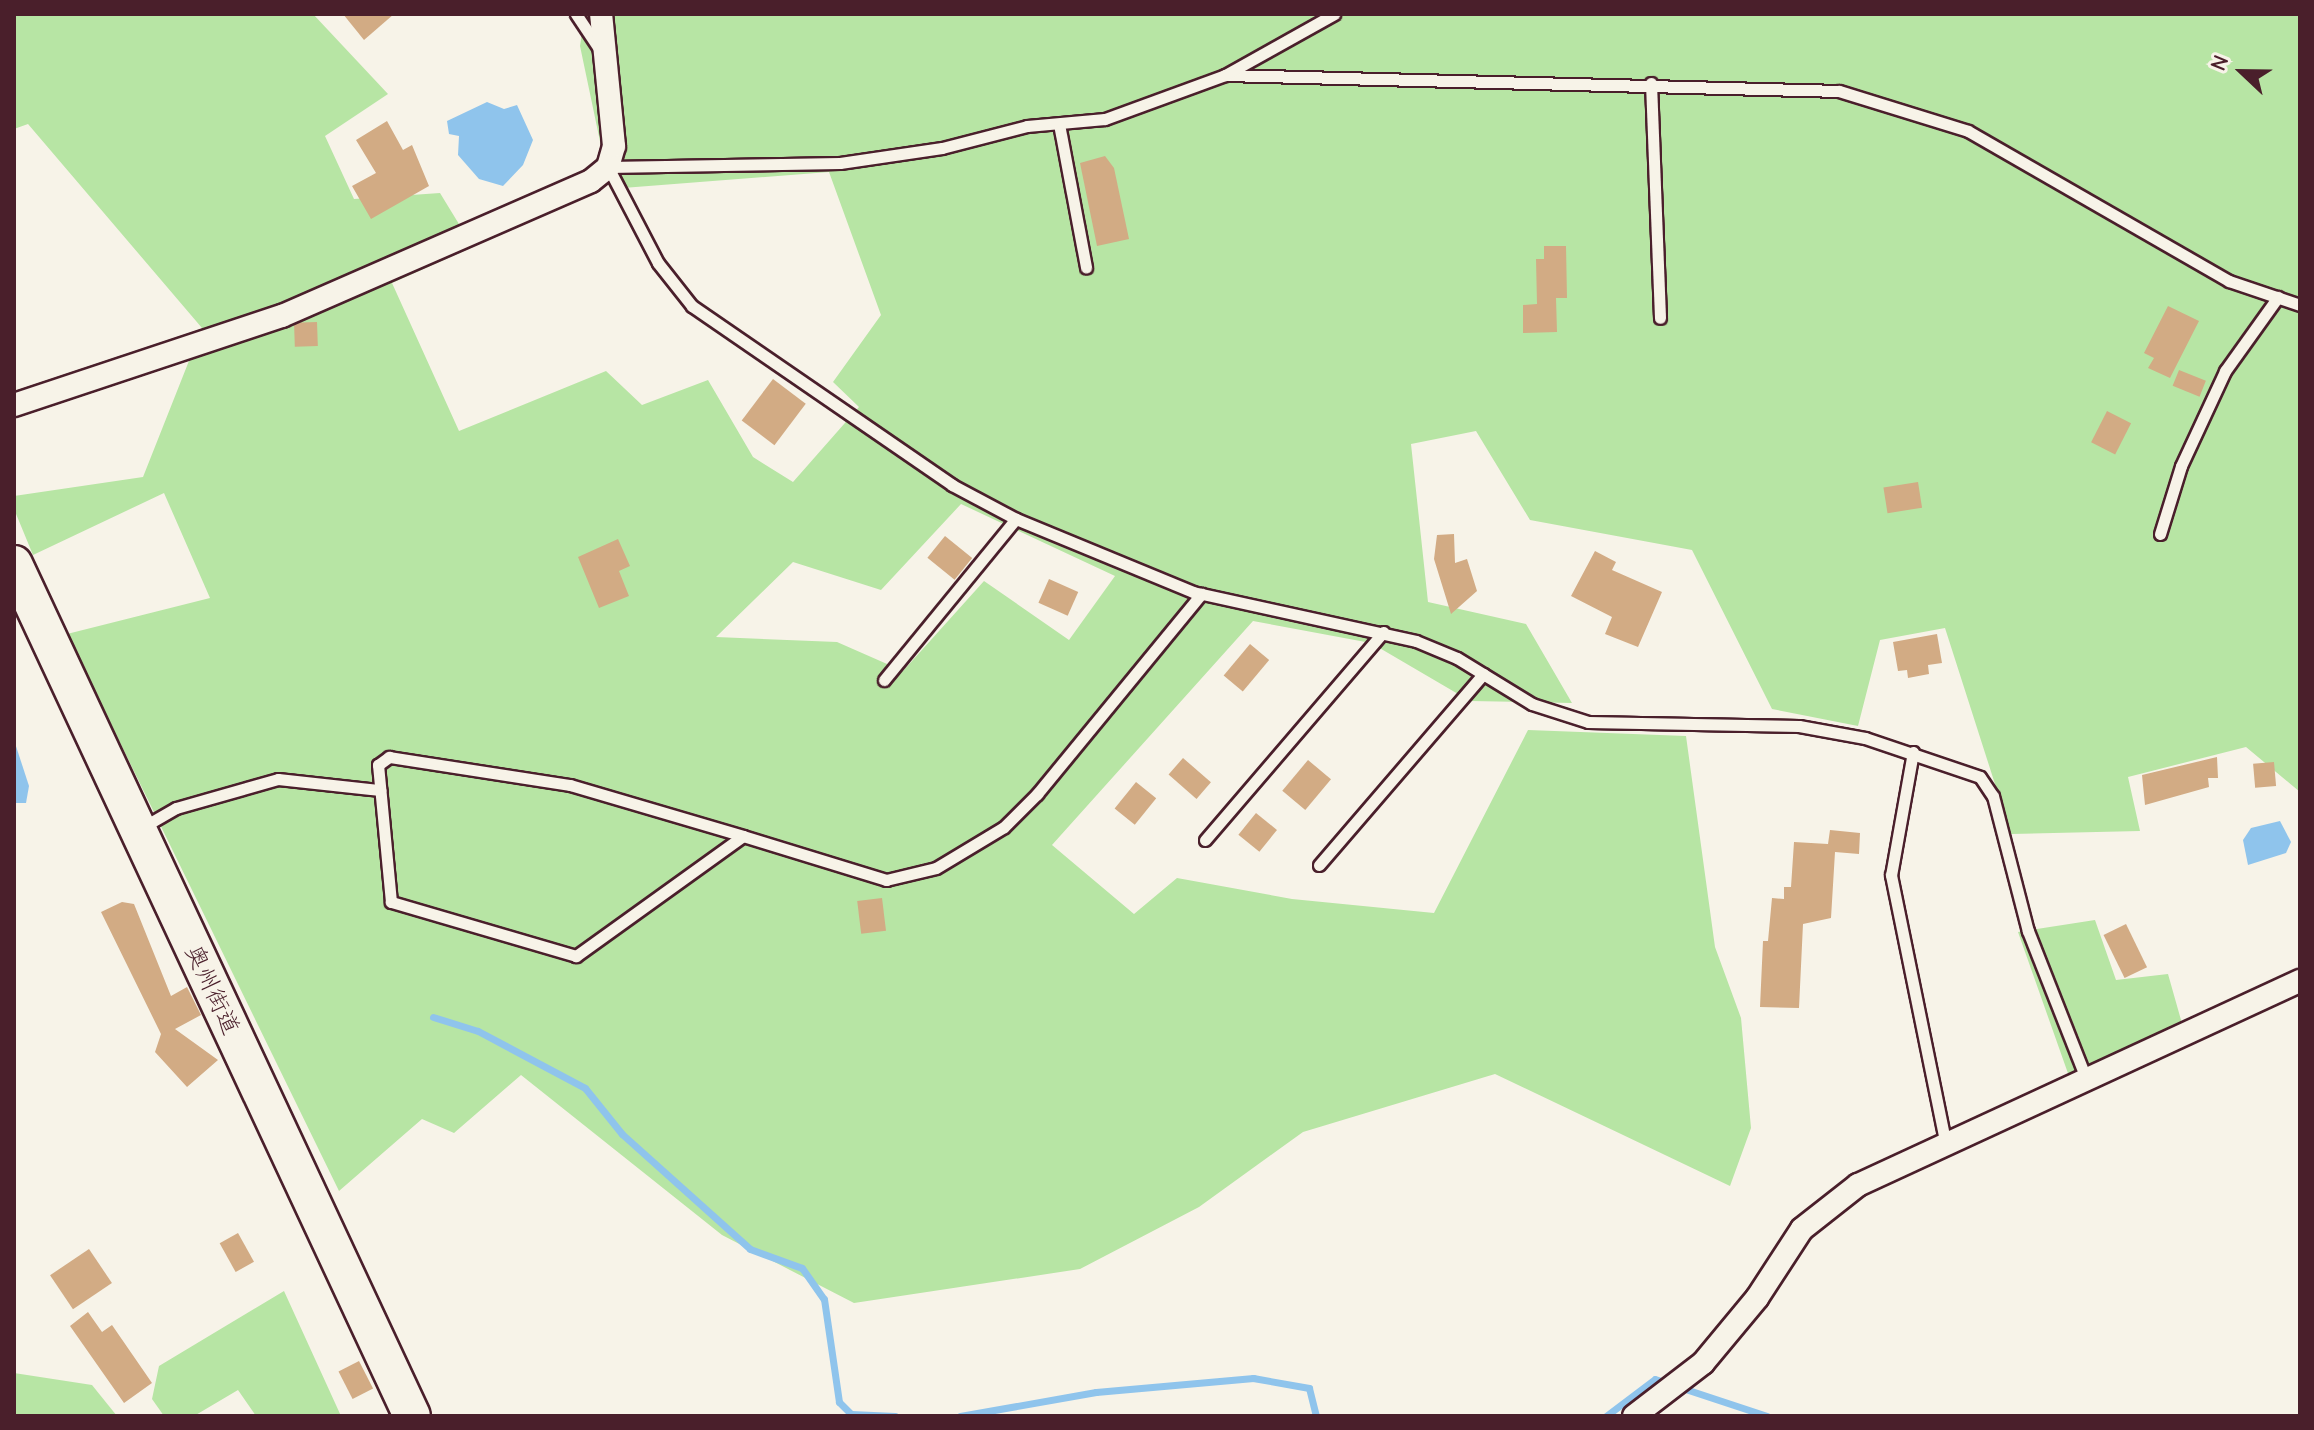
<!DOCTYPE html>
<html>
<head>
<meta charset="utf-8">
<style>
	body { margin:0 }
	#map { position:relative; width:2314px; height:1430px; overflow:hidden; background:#f7f3e8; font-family:"Comic Neue","Klee One",sans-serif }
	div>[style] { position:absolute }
	.green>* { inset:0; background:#b7e5a4 }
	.water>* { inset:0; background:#8fc4ec }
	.stream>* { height:7px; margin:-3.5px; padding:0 3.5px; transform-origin:3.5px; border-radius:3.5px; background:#8fc4ec }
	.building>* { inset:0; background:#d2ab84; transform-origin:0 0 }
	.roads { filter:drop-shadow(2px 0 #4a1f2b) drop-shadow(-2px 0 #4a1f2b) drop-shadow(0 2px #4a1f2b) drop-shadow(0 -2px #4a1f2b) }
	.service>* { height:11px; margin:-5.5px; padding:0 5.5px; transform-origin:5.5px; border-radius:5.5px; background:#f7f3e8 }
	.minor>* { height:22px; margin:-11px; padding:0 11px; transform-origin:11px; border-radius:11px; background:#f7f3e8 }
	.trunk>* { height:36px; margin:-18px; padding:0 18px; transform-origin:18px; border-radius:18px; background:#f7f3e8 }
	span { translate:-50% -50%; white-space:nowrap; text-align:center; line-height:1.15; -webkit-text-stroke:6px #f7f3e8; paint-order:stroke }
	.street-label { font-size:24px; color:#4a1f2b }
	.frame { position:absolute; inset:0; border:16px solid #4a1f2b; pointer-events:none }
	.north { position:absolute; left:2202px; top:32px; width:80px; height:80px; -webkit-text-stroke:6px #f7f3e8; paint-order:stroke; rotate:292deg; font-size:22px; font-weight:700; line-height:32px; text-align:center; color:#4a1f2b }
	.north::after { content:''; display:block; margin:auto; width:28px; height:36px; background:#4a1f2b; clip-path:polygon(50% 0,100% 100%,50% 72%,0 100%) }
</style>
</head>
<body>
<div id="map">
	<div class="green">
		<div style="clip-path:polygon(evenodd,14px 14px,313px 14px,388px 94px,325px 136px,354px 199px,440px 193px,473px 247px,392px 283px,459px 431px,606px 371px,642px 405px,708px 380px,753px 457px,793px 482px,859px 407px,833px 382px,881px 315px,829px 172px,610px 189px,580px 46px,585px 14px,2300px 14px,2300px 792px,2246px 747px,2128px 777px,2140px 831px,2011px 834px,1945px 628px,1880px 640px,1858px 726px,1772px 709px,1692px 550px,1530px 520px,1476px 431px,1411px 444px,1428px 602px,1526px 624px,1572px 703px,1470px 701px,1371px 643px,1253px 621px,1052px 845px,1134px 914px,1177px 878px,1292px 899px,1434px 913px,1528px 730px,1686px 736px,1715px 947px,1741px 1018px,1751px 1128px,1730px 1186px,1495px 1074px,1303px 1132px,1199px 1207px,1080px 1269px,854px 1303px,722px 1235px,521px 1075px,454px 1133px,422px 1119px,339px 1191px,67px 634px,210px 598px,164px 493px,33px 555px,14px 509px,14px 496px,143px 477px,202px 328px,28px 124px,14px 129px,14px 14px,961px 504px,1115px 576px,1069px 640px,984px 581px,903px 671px,837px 642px,716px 637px,793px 562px,881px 590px,961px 504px)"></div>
		<div style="clip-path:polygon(2095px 920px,2116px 980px,2168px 974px,2183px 1027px,2070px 1079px,2018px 932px)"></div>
		<div style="clip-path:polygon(284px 1291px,341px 1416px,256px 1416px,238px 1390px,194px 1416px,164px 1416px,152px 1399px,159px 1366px)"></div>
		<div style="clip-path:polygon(14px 1373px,92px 1385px,117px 1416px,14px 1416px)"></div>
	</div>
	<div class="water">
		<div style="clip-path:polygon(487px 102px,504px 109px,517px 105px,533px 140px,523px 165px,503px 186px,479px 179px,458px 155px,459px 136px,449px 134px,447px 121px)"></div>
		<div style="clip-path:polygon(14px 740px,29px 786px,26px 803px,14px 803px)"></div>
		<div style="clip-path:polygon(2280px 821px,2291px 842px,2286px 853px,2248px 865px,2243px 840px,2251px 828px)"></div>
	</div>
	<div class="stream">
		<div style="left:433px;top:1017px;width:47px;rotate:17.3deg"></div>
		<div style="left:478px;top:1031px;width:121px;rotate:28deg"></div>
		<div style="left:585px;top:1088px;width:59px;rotate:51.2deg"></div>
		<div style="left:622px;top:1134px;width:172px;rotate:41.9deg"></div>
		<div style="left:750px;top:1249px;width:55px;rotate:20.1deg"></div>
		<div style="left:802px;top:1268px;width:38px;rotate:55deg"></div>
		<div style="left:824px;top:1299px;width:104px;rotate:81.7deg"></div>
		<div style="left:839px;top:1402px;width:17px;rotate:45deg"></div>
		<div style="left:851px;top:1414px;width:44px;rotate:2.6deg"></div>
		<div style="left:960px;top:1416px;width:138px;rotate:-10deg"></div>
		<div style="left:1096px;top:1392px;width:158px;rotate:-5.1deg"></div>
		<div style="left:1253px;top:1378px;width:57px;rotate:10.1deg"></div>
		<div style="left:1309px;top:1388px;width:29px;rotate:76deg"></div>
		<div style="left:1606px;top:1416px;width:61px;rotate:-37.1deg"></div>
		<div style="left:1655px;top:1379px;width:118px;rotate:18.3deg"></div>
	</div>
	<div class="building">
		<div style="clip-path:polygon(343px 14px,394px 14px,364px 40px)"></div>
		<div style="clip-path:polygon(387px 121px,403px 150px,412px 145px,429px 186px,371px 219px,352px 186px,376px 173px,356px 140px)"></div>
		<div style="clip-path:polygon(1105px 156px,1114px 168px,1129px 239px,1097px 246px,1080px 163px)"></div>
		<div style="clip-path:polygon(1544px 246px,1566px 246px,1567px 298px,1556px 298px,1557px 332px,1523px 333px,1523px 305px,1537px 304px,1536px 259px,1544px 259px)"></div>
		<div style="clip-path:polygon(2168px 306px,2199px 321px,2170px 378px,2148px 368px,2154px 358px,2144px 353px)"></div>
		<div style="left:317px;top:322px;width:24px;height:23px;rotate:88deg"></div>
		<div style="left:2179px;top:370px;width:29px;height:17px;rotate:22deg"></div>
		<div style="left:773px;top:379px;width:41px;height:52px;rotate:37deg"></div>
		<div style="left:2107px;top:411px;width:27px;height:35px;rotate:27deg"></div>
		<div style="left:1918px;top:482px;width:26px;height:35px;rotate:81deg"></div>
		<div style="clip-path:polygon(1454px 534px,1455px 563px,1467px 559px,1477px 591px,1451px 614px,1434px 559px,1437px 535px)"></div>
		<div style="left:945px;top:536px;width:35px;height:28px;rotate:39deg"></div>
		<div style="clip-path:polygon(618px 539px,630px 566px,619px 571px,629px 596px,599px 608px,578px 557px)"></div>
		<div style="clip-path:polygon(1595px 551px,1616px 562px,1612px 570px,1662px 592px,1638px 647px,1605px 634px,1612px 617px,1571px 596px)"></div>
		<div style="left:1049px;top:579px;width:32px;height:26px;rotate:24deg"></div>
		<div style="clip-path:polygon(1937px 634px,1942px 663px,1928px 665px,1929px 674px,1908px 678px,1907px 670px,1898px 671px,1893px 642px)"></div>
		<div style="left:1250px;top:644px;width:25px;height:41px;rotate:40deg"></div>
		<div style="clip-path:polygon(2217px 757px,2218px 778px,2208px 778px,2209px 787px,2145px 805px,2142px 775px)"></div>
		<div style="left:1183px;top:758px;width:37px;height:22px;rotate:41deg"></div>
		<div style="left:1308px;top:760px;width:30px;height:40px;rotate:40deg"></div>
		<div style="left:2274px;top:762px;width:24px;height:21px;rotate:85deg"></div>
		<div style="left:1136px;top:782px;width:26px;height:34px;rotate:39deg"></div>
		<div style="left:1256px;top:813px;width:27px;height:28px;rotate:39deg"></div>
		<div style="clip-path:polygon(1830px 830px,1860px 833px,1859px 854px,1835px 852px,1831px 918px,1803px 924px,1799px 1008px,1760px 1007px,1763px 941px,1768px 941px,1772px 898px,1784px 899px,1784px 887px,1791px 887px,1794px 842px,1828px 844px)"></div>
		<div style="left:882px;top:898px;width:33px;height:25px;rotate:83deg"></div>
		<div style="clip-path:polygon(122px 902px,134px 904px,171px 996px,187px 987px,201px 1015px,175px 1029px,218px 1060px,187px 1087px,155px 1052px,161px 1034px,101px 912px)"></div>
		<div style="left:2126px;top:924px;width:48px;height:25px;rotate:64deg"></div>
		<div style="left:238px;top:1233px;width:33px;height:21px;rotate:61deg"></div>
		<div style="left:89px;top:1249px;width:41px;height:47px;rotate:56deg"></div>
		<div style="clip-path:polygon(88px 1312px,102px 1332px,112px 1325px,152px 1383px,124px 1403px,70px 1326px)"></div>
		<div style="left:359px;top:1361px;width:31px;height:23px;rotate:63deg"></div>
	</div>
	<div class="roads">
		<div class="service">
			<div style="left:576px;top:14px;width:43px;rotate:56.3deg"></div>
			<div style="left:1225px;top:75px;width:614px;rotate:1.49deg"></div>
			<div style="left:1839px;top:91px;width:135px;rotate:17.2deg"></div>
			<div style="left:1968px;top:131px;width:301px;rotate:29.9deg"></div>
			<div style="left:2229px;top:281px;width:75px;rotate:18.7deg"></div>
			<div style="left:1651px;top:83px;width:235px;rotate:87.8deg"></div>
			<div style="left:1059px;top:124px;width:146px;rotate:79.3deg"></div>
			<div style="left:608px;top:167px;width:108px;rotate:62.5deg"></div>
			<div style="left:658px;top:263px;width:55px;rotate:51.7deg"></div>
			<div style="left:692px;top:306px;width:316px;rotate:34.5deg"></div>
			<div style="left:952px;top:485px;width:72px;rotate:28deg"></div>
			<div style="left:1016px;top:519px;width:191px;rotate:22.4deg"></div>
			<div style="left:1193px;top:592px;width:228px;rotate:12.4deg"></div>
			<div style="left:1416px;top:641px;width:44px;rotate:22.5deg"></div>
			<div style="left:1457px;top:658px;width:88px;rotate:31.5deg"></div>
			<div style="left:1532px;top:704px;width:59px;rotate:17.8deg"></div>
			<div style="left:1588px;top:722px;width:211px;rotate:1.1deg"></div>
			<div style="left:1799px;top:726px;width:67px;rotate:10.3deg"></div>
			<div style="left:1865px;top:738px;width:121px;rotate:18.7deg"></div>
			<div style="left:1980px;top:777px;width:23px;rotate:56deg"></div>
			<div style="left:1993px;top:796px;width:139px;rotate:75.5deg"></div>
			<div style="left:2028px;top:931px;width:161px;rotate:68.5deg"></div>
			<div style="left:608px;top:167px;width:232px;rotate:-1deg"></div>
			<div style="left:840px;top:163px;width:103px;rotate:-8.4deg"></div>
			<div style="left:942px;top:148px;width:88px;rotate:-14.5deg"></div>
			<div style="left:1027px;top:126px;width:78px;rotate:-5.1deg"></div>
			<div style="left:1105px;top:119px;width:128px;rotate:-20.1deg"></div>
			<div style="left:1225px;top:75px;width:125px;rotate:-29.2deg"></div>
			<div style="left:2160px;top:534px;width:71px;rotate:-72.8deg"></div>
			<div style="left:2181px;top:466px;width:105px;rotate:-65.1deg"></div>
			<div style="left:2225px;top:371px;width:91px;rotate:-54.4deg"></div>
			<div style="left:884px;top:680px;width:208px;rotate:-50.7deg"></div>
			<div style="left:1913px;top:752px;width:125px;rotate:100.1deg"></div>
			<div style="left:1891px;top:875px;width:276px;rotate:78.5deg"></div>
			<div style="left:389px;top:757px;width:183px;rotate:8.8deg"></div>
			<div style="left:570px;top:785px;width:180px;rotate:16.4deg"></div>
			<div style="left:743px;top:836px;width:206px;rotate:144.3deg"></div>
			<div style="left:576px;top:956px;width:193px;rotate:-163.7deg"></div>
			<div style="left:391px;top:902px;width:138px;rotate:-95.4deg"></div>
			<div style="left:378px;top:765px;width:14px;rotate:-36deg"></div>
			<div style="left:143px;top:827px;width:38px;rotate:-30deg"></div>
			<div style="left:176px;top:808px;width:106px;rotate:-15.9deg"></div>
			<div style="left:278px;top:779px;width:103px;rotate:6.2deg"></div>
			<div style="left:743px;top:836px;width:150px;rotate:17.1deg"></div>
			<div style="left:886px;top:880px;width:51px;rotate:-13.5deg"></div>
			<div style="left:936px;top:868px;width:79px;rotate:-31.1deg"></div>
			<div style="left:1004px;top:827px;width:47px;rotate:-45deg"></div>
			<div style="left:1037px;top:794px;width:259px;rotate:-50.6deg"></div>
			<div style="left:1205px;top:840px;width:274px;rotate:-49.4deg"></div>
			<div style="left:1319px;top:865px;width:252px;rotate:-49.3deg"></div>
		</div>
		<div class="minor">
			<div style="left:14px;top:405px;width:282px;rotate:-18.4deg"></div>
			<div style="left:282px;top:316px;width:337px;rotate:-23.6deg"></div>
			<div style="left:591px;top:181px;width:22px;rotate:-39deg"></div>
			<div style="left:608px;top:167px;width:22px;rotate:-74deg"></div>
			<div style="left:614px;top:146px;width:133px;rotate:-95.6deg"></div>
			<div style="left:1634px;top:1416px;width:87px;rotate:-37.5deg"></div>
			<div style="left:1703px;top:1363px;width:85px;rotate:-50.3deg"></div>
			<div style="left:1757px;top:1298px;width:82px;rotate:-56.9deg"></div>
			<div style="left:1802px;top:1229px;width:71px;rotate:-38.2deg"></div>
			<div style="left:1858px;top:1185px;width:487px;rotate:-24.8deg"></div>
		</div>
		<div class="trunk">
			<div style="left:14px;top:564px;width:940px;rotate:64.96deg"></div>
		</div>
	</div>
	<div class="street-label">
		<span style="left:212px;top:990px;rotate:65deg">奥州街道</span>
	</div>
	<div class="frame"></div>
	<div class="north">N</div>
</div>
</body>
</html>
